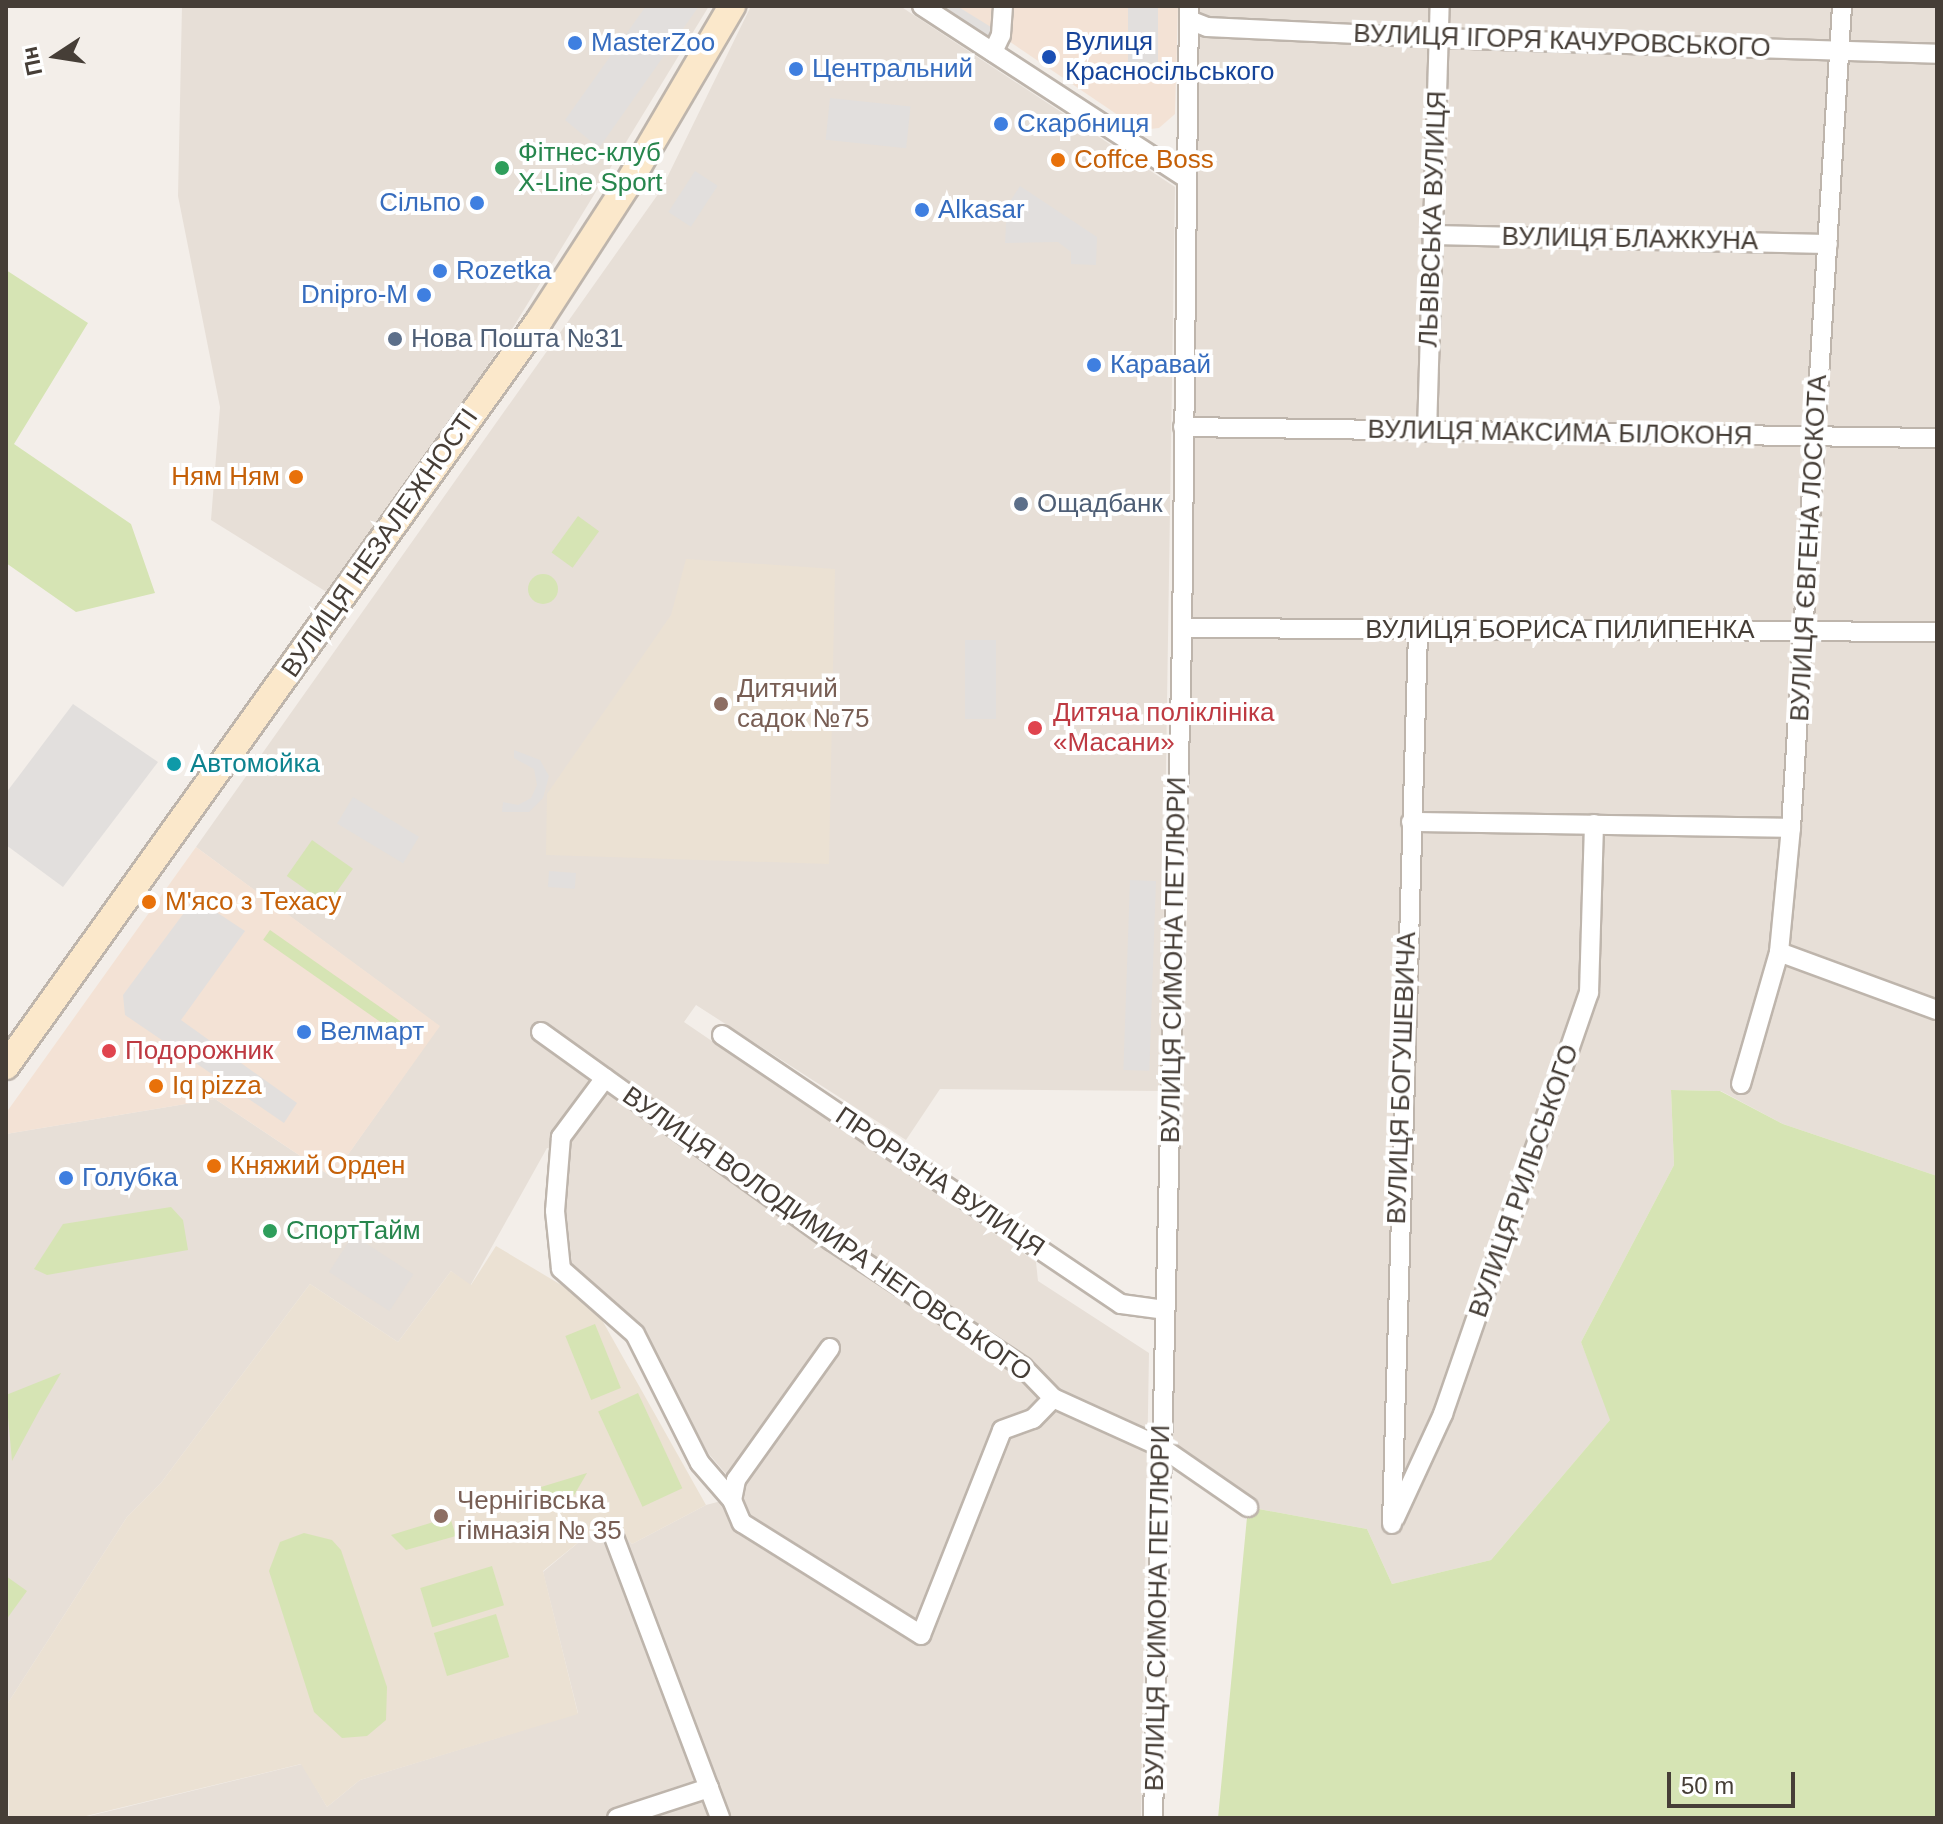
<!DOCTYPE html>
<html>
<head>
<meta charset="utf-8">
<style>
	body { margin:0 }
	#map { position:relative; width:1943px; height:1824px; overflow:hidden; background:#f3eee9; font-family:Helvetica,sans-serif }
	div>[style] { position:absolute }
	.residential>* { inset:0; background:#e7dfd7 }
	.commercial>* { inset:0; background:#f3e2d5 }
	.industrial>* { inset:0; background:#e3deda; transform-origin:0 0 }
	.education>* { inset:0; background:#ebe1d3 }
	.green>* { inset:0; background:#d6e4b4; transform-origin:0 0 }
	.round { border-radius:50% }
	.parking>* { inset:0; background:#e2dfdd; transform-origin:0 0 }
	.roads { filter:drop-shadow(2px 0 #beb5ac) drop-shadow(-2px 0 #beb5ac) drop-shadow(0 2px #beb5ac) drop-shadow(0 -2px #beb5ac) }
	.street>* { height:18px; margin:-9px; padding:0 9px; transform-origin:9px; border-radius:9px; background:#fff }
	.secondary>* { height:26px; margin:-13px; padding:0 13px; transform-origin:13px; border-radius:13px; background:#fbe8cb }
	.dots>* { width:22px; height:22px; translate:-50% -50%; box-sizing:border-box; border:4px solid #fff; border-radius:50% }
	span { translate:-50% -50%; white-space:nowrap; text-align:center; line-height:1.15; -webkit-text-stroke:8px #fff; paint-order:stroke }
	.street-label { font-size:26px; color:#463e37 }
	.transit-label { font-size:26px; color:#164399 }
	.left { translate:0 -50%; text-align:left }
	.shop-label { font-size:26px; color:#366cbe }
	.right { translate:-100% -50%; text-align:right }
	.leisure-label { font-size:26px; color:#27864d }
	.food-label { font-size:26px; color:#c56008 }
	.service-label { font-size:26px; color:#4e5e75 }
	.education-label { font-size:26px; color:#785e54 }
	.health-label { font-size:26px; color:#be3a42 }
	.culture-label { font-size:26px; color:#0d838f }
	.frame { position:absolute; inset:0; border:8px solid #463e37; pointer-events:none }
	.north { position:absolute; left:16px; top:16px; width:80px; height:80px; -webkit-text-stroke:6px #fff; paint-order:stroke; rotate:258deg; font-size:22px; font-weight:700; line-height:32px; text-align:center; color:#463e37 }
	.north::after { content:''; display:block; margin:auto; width:28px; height:36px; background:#463e37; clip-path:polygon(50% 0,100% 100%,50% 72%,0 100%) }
	.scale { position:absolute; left:1667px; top:1772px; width:128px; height:36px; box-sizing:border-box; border:4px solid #463e37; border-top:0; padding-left:10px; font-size:24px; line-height:28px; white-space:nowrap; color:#463e37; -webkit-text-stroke:6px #fff; paint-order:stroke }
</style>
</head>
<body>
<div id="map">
	<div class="residential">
		<div style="clip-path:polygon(182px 6px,709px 6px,514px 326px,333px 596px,211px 520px,220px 407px,178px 196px)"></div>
		<div style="clip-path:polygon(751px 6px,900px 6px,1175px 187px,1161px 1091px,940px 1089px,906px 1140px,696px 1005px,684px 1022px,1036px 1262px,1038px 1281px,1149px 1353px,1141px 1818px,81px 1818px,302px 1764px,327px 1807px,360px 1780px,578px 1713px,543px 1572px,585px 1537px,617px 1527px,632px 1544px,706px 1505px,744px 1495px,708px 1453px,639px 1325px,572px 1265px,565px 1200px,570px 1151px,547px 1148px,470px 1286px,451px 1271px,398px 1342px,310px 1284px,161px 1483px,127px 1517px,6px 1706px,6px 1134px,215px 1099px,332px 1177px,439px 1026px,196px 847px,661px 190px)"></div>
		<div style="clip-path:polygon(1189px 6px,1937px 6px,1937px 1176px,1783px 1124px,1721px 1091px,1671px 1090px,1674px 1165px,1581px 1342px,1611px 1419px,1491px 1560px,1392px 1584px,1367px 1529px,1248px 1507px,1161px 1447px)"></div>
	</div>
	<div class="commercial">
		<div style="clip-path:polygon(957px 6px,1178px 6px,1175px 114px,1159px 128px,1140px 130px)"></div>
		<div style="clip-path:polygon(196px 847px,440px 1026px,332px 1177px,215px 1099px,6px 1134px,6px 1113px)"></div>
	</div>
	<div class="industrial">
		<div style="left:353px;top:1235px;width:72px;height:44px;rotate:33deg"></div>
	</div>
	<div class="education">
		<div style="clip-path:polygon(686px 559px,835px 569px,829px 864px,546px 855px,547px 794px,671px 615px)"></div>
		<div style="clip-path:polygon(496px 1246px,593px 1304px,706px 1505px,632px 1544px,617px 1527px,585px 1537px,543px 1571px,578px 1714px,360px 1780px,327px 1807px,301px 1764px,78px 1818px,9px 1818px,6px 1706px,127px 1517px,161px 1483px,310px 1284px,398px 1342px,451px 1271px,471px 1285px)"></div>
	</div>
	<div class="green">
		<div style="clip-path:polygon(6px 270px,88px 323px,14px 444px,131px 524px,155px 593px,76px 612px,6px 563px)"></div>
		<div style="left:578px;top:516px;width:26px;height:45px;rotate:36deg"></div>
		<div class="round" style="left:528px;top:574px;width:30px;height:30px"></div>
		<div style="left:312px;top:840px;width:50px;height:44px;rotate:35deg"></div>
		<div style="left:270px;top:930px;width:169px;height:12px;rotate:35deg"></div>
		<div style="clip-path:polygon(1671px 1090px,1720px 1091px,1783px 1124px,1937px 1176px,1937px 1818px,1218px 1818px,1248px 1507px,1367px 1529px,1392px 1584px,1491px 1560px,1610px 1420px,1581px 1342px,1674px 1165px)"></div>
		<div style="clip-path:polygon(171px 1207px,183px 1220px,188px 1250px,47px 1275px,34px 1269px,63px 1224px)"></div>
		<div style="left:595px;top:1324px;width:69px;height:32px;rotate:68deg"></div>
		<div style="clip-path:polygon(61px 1373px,39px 1411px,12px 1461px,6px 1395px)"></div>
		<div style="left:638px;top:1393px;width:105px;height:44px;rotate:65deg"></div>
		<div style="clip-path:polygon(587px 1473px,573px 1497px,547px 1506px,541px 1487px)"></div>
		<div style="clip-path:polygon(450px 1517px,456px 1536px,406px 1550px,391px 1535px)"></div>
		<div style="clip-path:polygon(304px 1533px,332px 1540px,341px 1550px,387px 1687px,386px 1720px,367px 1736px,342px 1738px,314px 1712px,269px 1571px,280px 1542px)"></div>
		<div style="left:492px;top:1566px;width:41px;height:75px;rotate:73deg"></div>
		<div style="clip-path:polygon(6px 1576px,27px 1591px,6px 1620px)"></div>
		<div style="left:496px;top:1614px;width:45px;height:65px;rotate:73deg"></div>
	</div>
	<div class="parking">
		<div style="clip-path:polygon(646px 6px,699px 6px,599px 148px,565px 120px)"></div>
		<div style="clip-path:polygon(943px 6px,957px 6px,999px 32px,993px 44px,943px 13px)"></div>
		<div style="left:1128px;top:6px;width:30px;height:64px"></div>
		<div style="left:830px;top:98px;width:81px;height:42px;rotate:6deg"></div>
		<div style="left:695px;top:171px;width:27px;height:49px;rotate:33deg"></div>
		<div style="clip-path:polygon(1020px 186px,1097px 237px,1096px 265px,1071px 264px,1071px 252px,1058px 242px,1005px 243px,1007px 206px)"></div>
		<div style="left:965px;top:640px;width:31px;height:79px"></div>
		<div style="clip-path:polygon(73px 704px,158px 762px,63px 887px,6px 845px,6px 793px)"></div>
		<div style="clip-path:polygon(514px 750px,540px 760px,549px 776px,543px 798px,529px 812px,502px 812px,503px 802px,518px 805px,531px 798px,537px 785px,534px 769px,514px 758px)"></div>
		<div style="left:353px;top:797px;width:77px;height:31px;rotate:31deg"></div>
		<div style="left:549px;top:871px;width:27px;height:16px;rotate:4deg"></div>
		<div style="left:1130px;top:880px;width:26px;height:190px;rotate:2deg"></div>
		<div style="clip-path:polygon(195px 898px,245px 931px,181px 1020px,297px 1103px,284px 1123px,125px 1015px,123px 995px)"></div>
	</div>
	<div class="roads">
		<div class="street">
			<div style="left:922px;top:6px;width:315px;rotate:33.1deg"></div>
			<div style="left:1189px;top:20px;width:19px;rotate:21deg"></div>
			<div style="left:1207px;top:27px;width:231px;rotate:2.7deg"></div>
			<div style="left:1438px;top:38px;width:499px;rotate:1.8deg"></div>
			<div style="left:993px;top:52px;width:19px;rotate:-65deg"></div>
			<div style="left:1001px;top:35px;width:29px;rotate:-86deg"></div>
			<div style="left:1432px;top:235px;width:396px;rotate:1.3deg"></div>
			<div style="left:1183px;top:427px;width:754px;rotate:0.84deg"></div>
			<div style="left:1427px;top:432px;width:426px;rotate:-88.3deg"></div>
			<div style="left:1182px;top:628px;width:755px;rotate:0.3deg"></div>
			<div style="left:1411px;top:822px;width:380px;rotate:0.9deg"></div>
			<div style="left:1779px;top:952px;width:168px;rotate:20.2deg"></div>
			<div style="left:541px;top:1032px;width:358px;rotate:35.7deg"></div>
			<div style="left:832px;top:1241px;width:229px;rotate:33.4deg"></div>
			<div style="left:1023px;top:1367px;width:43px;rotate:45.9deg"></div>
			<div style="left:1053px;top:1398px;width:119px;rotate:24.4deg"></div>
			<div style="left:1161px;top:1447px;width:106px;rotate:34.6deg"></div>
			<div style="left:722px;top:1035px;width:481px;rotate:34deg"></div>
			<div style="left:1121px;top:1304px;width:44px;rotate:7.8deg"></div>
			<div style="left:605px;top:1078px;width:74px;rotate:126.7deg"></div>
			<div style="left:561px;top:1137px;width:74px;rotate:94.6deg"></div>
			<div style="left:555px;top:1211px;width:58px;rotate:84.1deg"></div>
			<div style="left:561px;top:1269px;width:98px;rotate:41.3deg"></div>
			<div style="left:635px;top:1334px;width:144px;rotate:63.3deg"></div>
			<div style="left:700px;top:1463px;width:49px;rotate:49.1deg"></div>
			<div style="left:1741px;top:1084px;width:137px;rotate:-73.9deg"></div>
			<div style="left:1779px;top:952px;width:125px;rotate:-84.5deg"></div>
			<div style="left:1791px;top:828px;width:824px;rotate:-86.45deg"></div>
			<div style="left:830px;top:1348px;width:162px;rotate:125.5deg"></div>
			<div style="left:736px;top:1480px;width:20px;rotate:101deg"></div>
			<div style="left:732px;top:1500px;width:25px;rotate:67deg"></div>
			<div style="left:742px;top:1523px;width:211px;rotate:32deg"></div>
			<div style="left:921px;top:1635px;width:220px;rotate:-68.4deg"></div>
			<div style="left:1002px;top:1430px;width:33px;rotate:-20deg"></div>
			<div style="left:1033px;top:1419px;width:29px;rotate:-46deg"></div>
			<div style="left:1395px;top:1518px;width:115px;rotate:-65.2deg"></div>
			<div style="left:1443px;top:1414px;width:446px;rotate:-70.9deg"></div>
			<div style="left:1589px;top:993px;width:169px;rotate:-88.3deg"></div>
			<div style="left:1392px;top:1524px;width:892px;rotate:-88.33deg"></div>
			<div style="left:611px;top:1529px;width:309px;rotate:69.3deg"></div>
			<div style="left:617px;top:1818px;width:97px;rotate:-18.1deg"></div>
			<div style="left:1153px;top:1818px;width:1178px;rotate:-88.59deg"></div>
			<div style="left:1182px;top:640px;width:634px;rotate:-89.37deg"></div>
		</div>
		<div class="secondary">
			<div style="left:6px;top:1066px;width:916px;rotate:-54.42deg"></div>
			<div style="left:539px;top:321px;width:162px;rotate:-57.1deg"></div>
			<div style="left:627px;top:185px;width:208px;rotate:-59.6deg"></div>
		</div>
	</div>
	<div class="dots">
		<div style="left:575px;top:43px;background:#3f7fe0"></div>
		<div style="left:1049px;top:57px;background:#1a4fb4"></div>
		<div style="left:796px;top:69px;background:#3f7fe0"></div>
		<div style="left:1001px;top:124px;background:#3f7fe0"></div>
		<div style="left:1058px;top:160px;background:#e8710a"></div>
		<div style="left:502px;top:168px;background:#2e9e5b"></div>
		<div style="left:477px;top:203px;background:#3f7fe0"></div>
		<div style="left:922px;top:210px;background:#3f7fe0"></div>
		<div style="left:440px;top:271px;background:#3f7fe0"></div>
		<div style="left:424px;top:295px;background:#3f7fe0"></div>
		<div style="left:395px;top:339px;background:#5c6f8a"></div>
		<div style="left:1094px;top:365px;background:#3f7fe0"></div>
		<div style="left:296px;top:477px;background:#e8710a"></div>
		<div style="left:1021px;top:504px;background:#5c6f8a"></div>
		<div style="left:721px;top:704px;background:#8d6e63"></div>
		<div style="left:1035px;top:728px;background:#e0444e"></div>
		<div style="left:174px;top:764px;background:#0f9aa8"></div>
		<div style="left:149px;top:902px;background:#e8710a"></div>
		<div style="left:304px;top:1032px;background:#3f7fe0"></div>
		<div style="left:109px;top:1051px;background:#e0444e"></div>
		<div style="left:156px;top:1086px;background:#e8710a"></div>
		<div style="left:214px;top:1166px;background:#e8710a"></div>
		<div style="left:66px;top:1178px;background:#3f7fe0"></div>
		<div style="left:270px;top:1231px;background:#2e9e5b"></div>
		<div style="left:441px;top:1516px;background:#8d6e63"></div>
	</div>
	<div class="street-label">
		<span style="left:1562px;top:41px;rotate:2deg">ВУЛИЦЯ ІГОРЯ КАЧУРОВСЬКОГО</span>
		<span style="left:1433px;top:219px;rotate:-88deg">ЛЬВІВСЬКА ВУЛИЦЯ</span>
		<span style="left:1630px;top:239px;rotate:1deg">ВУЛИЦЯ БЛАЖКУНА</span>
		<span style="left:1560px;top:433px;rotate:1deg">ВУЛИЦЯ МАКСИМА БІЛОКОНЯ</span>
		<span style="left:380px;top:543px;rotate:-55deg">ВУЛИЦЯ НЕЗАЛЕЖНОСТІ</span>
		<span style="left:1809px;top:548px;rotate:-87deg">ВУЛИЦЯ ЄВГЕНА ЛОСКОТА</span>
		<span style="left:1560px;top:630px">ВУЛИЦЯ БОРИСА ПИЛИПЕНКА</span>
		<span style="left:1174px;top:960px;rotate:-89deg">ВУЛИЦЯ СИМОНА ПЕТЛЮРИ</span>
		<span style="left:1402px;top:1078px;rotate:-88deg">ВУЛИЦЯ БОГУШЕВИЧА</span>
		<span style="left:1524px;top:1181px;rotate:-71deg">ВУЛИЦЯ РИЛЬСЬКОГО</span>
		<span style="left:940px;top:1182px;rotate:34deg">ПРОРІЗНА ВУЛИЦЯ</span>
		<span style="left:827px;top:1234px;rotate:35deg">ВУЛИЦЯ ВОЛОДИМИРА НЕГОВСЬКОГО</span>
		<span style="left:1158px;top:1608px;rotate:-89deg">ВУЛИЦЯ СИМОНА ПЕТЛЮРИ</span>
	</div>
	<div class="transit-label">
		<span class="left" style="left:1065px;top:57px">Вулиця<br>Красносільського</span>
	</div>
	<div class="shop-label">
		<span class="left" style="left:591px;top:43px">MasterZoo</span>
		<span class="left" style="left:812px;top:69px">Центральний</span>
		<span class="left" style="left:1017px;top:124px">Скарбниця</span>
		<span class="right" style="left:461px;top:203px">Сільпо</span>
		<span class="left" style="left:938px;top:210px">Alkasar</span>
		<span class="left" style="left:456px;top:271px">Rozetka</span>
		<span class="right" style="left:408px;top:295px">Dnipro-M</span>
		<span class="left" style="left:1110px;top:365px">Каравай</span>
		<span class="left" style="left:320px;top:1032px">Велмарт</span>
		<span class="left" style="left:82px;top:1178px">Голубка</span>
	</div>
	<div class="leisure-label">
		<span class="left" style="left:518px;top:168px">Фітнес-клуб<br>X-Line Sport</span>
		<span class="left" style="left:286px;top:1231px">СпортТайм</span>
	</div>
	<div class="food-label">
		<span class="left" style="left:1074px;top:160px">Coffce Boss</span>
		<span class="right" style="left:280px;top:477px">Ням Ням</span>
		<span class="left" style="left:165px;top:902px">М'ясо з Техасу</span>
		<span class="left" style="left:172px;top:1086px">Iq pizza</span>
		<span class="left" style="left:230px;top:1166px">Княжий Орден</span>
	</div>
	<div class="service-label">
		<span class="left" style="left:411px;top:339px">Нова Пошта №31</span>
		<span class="left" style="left:1037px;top:504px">Ощадбанк</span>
	</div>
	<div class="education-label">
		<span class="left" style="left:737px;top:704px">Дитячий<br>садок №75</span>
		<span class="left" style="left:457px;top:1516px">Чернігівська<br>гімназія № 35</span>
	</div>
	<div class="health-label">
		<span class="left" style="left:1053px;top:728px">Дитяча поліклініка<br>«Масани»</span>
		<span class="left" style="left:125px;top:1051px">Подорожник</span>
	</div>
	<div class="culture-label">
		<span class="left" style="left:190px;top:764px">Автомойка</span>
	</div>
	<div class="frame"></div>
	<div class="north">Пн</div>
	<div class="scale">50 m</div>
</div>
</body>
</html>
